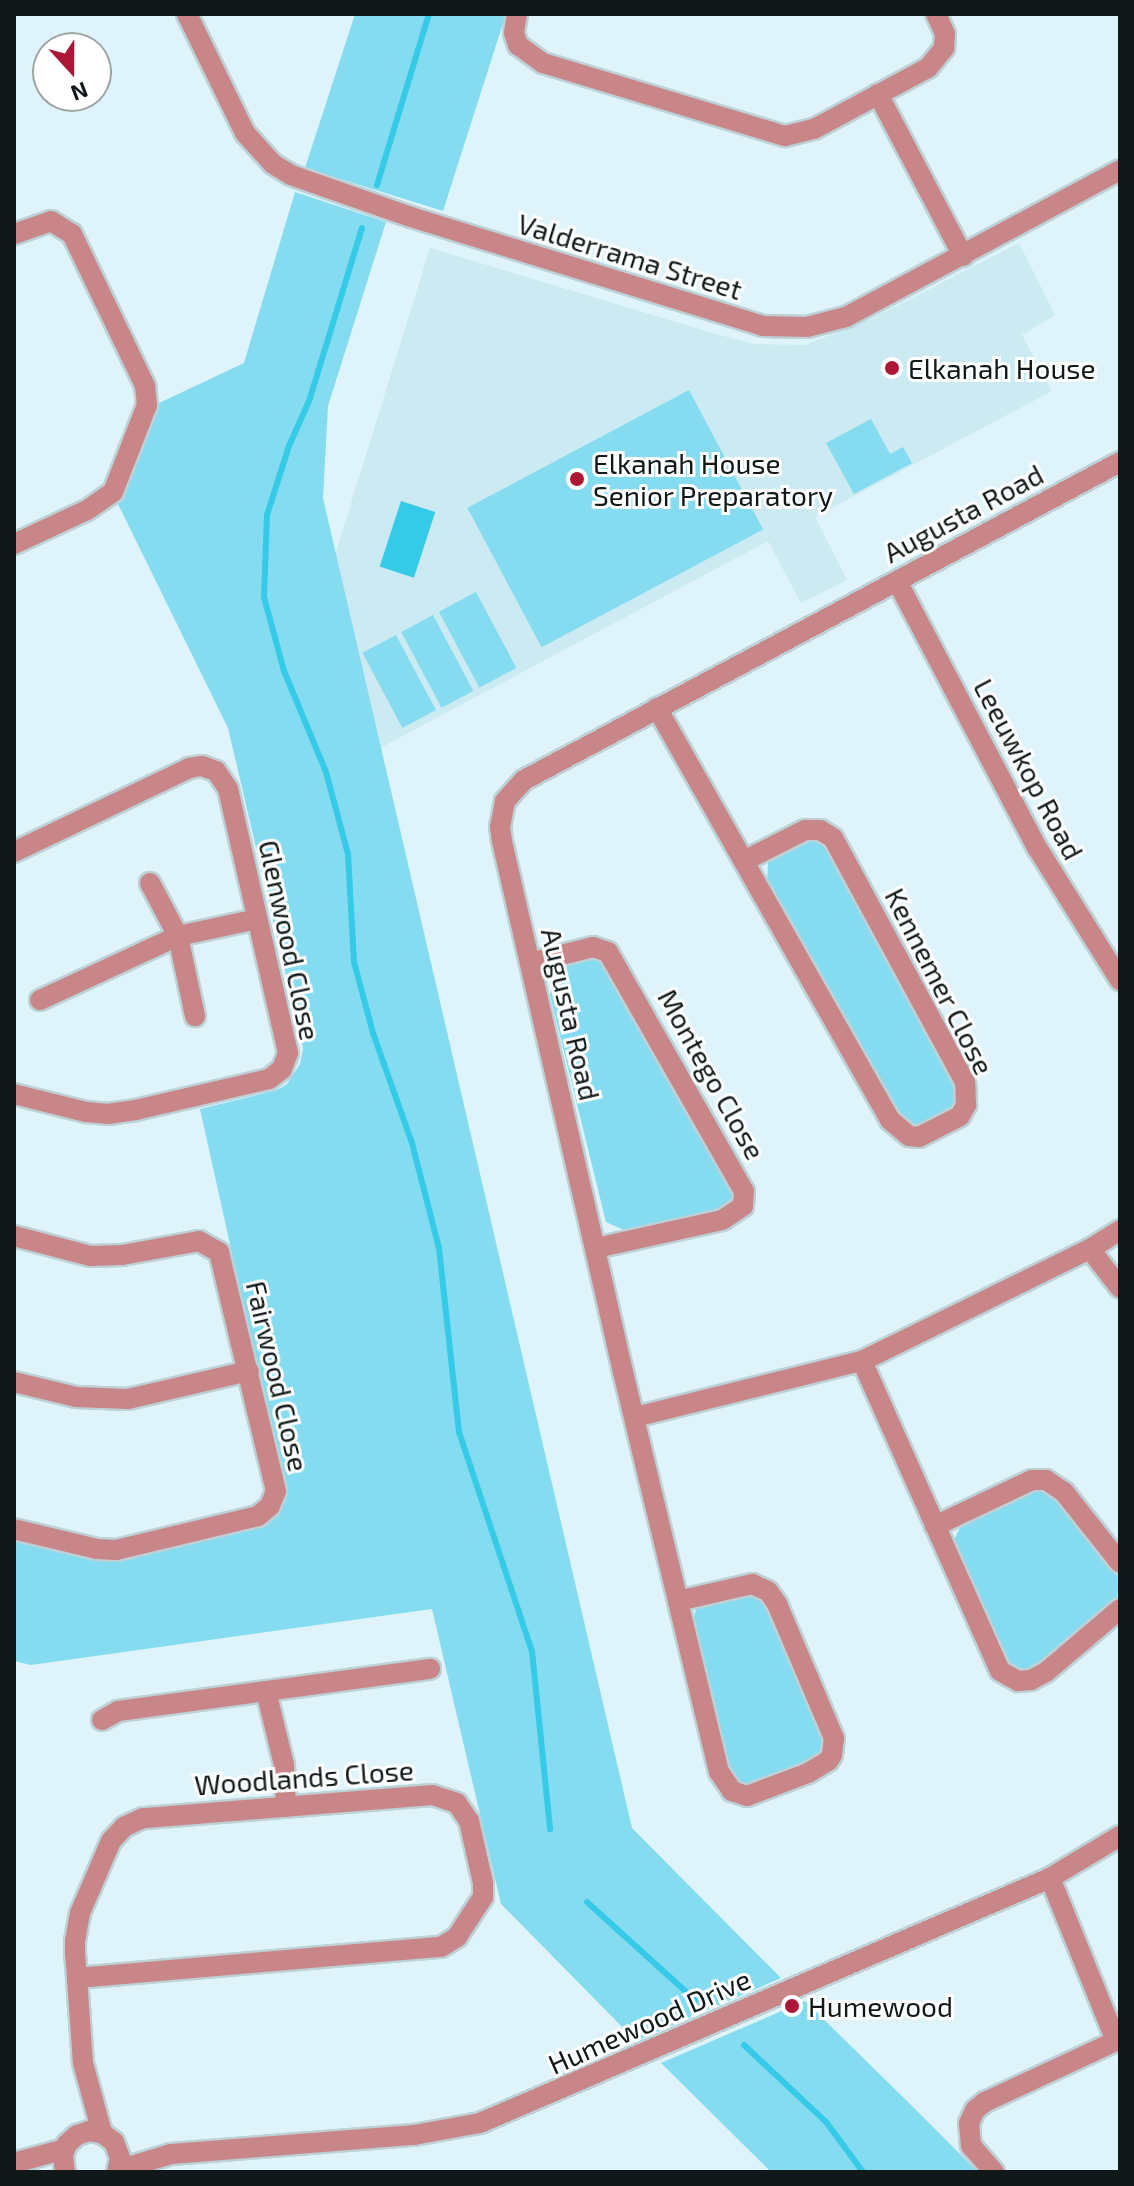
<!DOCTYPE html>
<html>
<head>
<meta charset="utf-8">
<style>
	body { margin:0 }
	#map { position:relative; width:1134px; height:2186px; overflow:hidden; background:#def4fa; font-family:"Exo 2",sans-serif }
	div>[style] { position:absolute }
	.built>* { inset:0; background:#cbeaf1 }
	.green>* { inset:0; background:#85dcf0; transform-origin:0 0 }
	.water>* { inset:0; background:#35cae7; transform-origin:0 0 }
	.stream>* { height:6px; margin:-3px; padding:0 3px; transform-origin:3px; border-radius:3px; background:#35cae7 }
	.roads { filter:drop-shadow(2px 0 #bdd1d6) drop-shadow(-2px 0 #bdd1d6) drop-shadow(0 2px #bdd1d6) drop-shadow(0 -2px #bdd1d6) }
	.minor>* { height:20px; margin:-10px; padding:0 10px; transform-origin:10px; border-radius:10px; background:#c98688 }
	.dots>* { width:22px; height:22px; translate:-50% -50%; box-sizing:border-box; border:4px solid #fff; border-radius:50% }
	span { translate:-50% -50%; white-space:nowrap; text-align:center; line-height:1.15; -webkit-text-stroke:6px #fff; paint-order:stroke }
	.street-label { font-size:28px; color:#101819 }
	.poi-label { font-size:28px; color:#101819 }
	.left { translate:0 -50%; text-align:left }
	.frame { position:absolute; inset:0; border:16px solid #101819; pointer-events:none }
	.north { position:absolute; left:32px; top:32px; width:80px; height:80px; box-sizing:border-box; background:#fff; border:2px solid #9fa3a3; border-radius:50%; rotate:159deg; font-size:22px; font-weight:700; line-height:32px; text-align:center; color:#101819 }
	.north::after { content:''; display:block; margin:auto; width:28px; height:36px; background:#ad1737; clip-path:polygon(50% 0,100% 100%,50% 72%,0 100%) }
</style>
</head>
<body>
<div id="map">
	<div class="built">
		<div style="clip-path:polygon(1019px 243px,1055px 315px,1022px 335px,1052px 391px,815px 517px,847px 580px,801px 603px,768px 541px,380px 748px,334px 558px,430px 248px,716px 334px,754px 344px,805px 345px,873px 318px)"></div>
	</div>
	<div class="green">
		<div style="clip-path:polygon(355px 14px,506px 14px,443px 211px,305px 168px)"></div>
		<div style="clip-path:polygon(295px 192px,386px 222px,328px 406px,323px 498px,632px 1828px,781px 1978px,636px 2041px,501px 1904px,432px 1609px,31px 1665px,14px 1661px,14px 1536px,109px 1559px,279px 1509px,285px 1492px,200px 1109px,277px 1090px,287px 1084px,300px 1064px,303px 1048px,228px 728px,116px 500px,157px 404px,244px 363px)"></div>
		<div style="left:689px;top:390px;width:158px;height:251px;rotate:62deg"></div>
		<div style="clip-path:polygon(871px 419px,890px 454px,903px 447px,912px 463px,854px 494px,826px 443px)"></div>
		<div style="left:476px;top:592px;width:86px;height:42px;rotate:62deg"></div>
		<div style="left:433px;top:615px;width:86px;height:36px;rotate:62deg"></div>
		<div style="left:396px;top:635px;width:85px;height:38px;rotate:62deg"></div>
		<div style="clip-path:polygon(807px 838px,825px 842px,954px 1080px,958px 1090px,952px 1111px,926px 1126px,913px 1125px,897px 1114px,767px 883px,768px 863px,775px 855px)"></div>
		<div style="clip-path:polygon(589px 958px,604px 962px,735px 1192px,729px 1206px,722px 1210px,628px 1232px,606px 1222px,550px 995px,553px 976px,560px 968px)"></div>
		<div style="clip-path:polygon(1029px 1490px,1045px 1490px,1054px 1496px,1120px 1579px,1116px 1604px,1029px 1672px,1014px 1670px,1004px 1662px,953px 1542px,962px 1524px)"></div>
		<div style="clip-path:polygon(753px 1591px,762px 1595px,828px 1732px,821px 1758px,745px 1790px,726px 1771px,691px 1629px,696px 1609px)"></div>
		<div style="clip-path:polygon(805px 2001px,909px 2103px,978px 2172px,771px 2172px,661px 2063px)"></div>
	</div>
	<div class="water">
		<div style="left:401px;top:501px;width:36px;height:69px;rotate:18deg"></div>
	</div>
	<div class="stream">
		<div style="left:377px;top:185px;width:179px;rotate:-73.1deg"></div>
		<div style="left:362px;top:228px;width:181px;rotate:107deg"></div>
		<div style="left:309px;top:401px;width:49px;rotate:114deg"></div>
		<div style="left:289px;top:446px;width:72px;rotate:107.7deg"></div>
		<div style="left:267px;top:515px;width:82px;rotate:92.1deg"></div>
		<div style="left:264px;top:597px;width:77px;rotate:74.9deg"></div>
		<div style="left:284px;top:671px;width:109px;rotate:67.4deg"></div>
		<div style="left:326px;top:772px;width:85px;rotate:75deg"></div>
		<div style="left:348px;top:854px;width:108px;rotate:86.8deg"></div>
		<div style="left:354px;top:962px;width:73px;rotate:75deg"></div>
		<div style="left:373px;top:1033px;width:117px;rotate:70.5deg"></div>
		<div style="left:412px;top:1143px;width:108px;rotate:75.6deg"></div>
		<div style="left:439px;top:1248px;width:185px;rotate:83.8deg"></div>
		<div style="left:459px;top:1432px;width:231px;rotate:71.6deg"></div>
		<div style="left:532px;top:1651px;width:179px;rotate:84.2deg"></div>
		<div style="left:587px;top:1902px;width:146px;rotate:42.2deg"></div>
		<div style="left:744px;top:2045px;width:112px;rotate:43.2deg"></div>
		<div style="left:826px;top:2122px;width:62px;rotate:53.5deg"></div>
	</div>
	<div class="roads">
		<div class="minor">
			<div style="left:187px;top:14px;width:132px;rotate:64deg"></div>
			<div style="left:245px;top:133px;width:42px;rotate:47.9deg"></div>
			<div style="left:273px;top:164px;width:21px;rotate:31deg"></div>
			<div style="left:291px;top:175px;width:127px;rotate:19.3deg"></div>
			<div style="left:411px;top:217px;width:368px;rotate:17.2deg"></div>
			<div style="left:763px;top:326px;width:44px;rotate:1.3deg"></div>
			<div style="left:807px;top:327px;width:40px;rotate:-14.4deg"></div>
			<div style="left:846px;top:317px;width:311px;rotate:-28.2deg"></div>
			<div style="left:517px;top:14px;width:19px;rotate:99deg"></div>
			<div style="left:514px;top:33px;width:13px;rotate:72deg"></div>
			<div style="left:518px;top:45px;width:31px;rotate:36deg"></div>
			<div style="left:543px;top:63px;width:253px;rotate:16.8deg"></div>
			<div style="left:785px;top:136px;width:30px;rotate:-14deg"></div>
			<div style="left:814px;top:129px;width:129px;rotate:-28.2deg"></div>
			<div style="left:928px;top:68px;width:26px;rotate:-51deg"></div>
			<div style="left:944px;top:48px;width:14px;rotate:-86deg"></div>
			<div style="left:945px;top:34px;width:22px;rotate:-114deg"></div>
			<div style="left:878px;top:94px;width:183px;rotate:62.3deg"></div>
			<div style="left:14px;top:234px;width:39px;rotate:-19deg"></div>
			<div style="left:51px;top:221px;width:25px;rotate:32deg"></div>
			<div style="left:72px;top:234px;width:169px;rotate:64.3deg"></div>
			<div style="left:145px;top:386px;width:19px;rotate:84deg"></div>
			<div style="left:147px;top:405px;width:93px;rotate:111.3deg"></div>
			<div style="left:113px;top:492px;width:32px;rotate:145deg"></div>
			<div style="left:87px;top:510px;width:81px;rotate:155deg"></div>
			<div style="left:897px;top:581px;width:303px;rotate:62.3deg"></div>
			<div style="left:1038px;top:849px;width:155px;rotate:58deg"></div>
			<div style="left:657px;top:708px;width:473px;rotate:60.5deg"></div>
			<div style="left:890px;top:1120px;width:25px;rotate:40deg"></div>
			<div style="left:909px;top:1136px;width:10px;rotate:6deg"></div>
			<div style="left:919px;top:1137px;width:46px;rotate:-27.1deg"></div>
			<div style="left:960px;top:1116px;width:13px;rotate:-61deg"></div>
			<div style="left:966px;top:1105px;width:23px;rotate:-92deg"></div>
			<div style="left:965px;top:1082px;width:277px;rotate:-118.4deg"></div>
			<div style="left:833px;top:838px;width:15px;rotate:-148deg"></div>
			<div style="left:820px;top:830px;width:15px;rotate:180deg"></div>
			<div style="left:805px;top:830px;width:68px;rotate:153.1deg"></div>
			<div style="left:14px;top:852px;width:194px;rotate:-25.6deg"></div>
			<div style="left:189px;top:768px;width:13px;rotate:-9deg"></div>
			<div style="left:202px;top:766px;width:15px;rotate:20deg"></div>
			<div style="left:216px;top:771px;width:22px;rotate:56deg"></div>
			<div style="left:228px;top:789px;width:271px;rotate:77.2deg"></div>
			<div style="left:288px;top:1053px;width:17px;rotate:111deg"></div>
			<div style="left:282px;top:1069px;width:16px;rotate:142deg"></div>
			<div style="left:269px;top:1079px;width:137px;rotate:166.9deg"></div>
			<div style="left:136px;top:1110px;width:27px;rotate:172deg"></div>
			<div style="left:109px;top:1114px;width:23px;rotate:-175deg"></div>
			<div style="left:86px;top:1112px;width:74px;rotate:-166deg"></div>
			<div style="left:150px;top:883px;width:60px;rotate:62.2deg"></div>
			<div style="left:178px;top:936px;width:82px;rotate:78deg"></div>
			<div style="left:530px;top:963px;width:65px;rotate:-14.3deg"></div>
			<div style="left:593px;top:947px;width:16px;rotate:18deg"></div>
			<div style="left:608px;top:952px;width:275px;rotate:60.4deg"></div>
			<div style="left:744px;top:1191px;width:15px;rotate:94deg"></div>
			<div style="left:743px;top:1206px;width:25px;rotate:146deg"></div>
			<div style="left:722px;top:1220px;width:129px;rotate:167.5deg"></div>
			<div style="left:40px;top:1000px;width:152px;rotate:-24.9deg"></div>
			<div style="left:178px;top:936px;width:81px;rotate:-12.1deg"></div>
			<div style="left:14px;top:1236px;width:79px;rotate:14.7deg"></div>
			<div style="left:90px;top:1256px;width:32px;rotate:-2deg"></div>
			<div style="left:122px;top:1255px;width:78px;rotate:-10.3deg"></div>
			<div style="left:199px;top:1241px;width:23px;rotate:29deg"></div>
			<div style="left:219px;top:1252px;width:246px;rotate:76.6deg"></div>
			<div style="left:276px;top:1491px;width:16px;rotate:112deg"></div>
			<div style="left:270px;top:1506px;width:16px;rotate:140deg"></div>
			<div style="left:258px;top:1516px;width:146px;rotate:166.5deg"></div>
			<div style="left:116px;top:1550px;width:19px;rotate:-177deg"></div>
			<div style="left:97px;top:1549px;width:85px;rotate:-166.5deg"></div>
			<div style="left:1090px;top:1249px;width:49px;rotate:52.4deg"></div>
			<div style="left:862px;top:1361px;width:339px;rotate:66deg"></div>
			<div style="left:1000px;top:1671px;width:21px;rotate:29deg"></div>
			<div style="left:1018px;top:1681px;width:13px;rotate:-4deg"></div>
			<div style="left:1031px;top:1680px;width:17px;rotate:-28deg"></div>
			<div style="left:1046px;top:1672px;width:97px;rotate:-40.4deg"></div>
			<div style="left:14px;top:1382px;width:64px;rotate:13.6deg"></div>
			<div style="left:76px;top:1397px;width:52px;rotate:2.2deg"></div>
			<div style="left:128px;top:1399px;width:124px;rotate:-13deg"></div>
			<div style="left:635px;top:1417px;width:234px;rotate:-13.9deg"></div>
			<div style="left:862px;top:1361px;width:254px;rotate:-26.2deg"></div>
			<div style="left:1090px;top:1249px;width:36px;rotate:-32deg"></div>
			<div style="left:935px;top:1526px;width:107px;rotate:-25.4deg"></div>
			<div style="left:1032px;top:1480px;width:14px"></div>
			<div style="left:1046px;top:1480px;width:22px;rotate:34deg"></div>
			<div style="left:1064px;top:1492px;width:90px;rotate:51.7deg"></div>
			<div style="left:678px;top:1601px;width:76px;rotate:-12.9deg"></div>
			<div style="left:752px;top:1584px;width:17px;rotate:24deg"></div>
			<div style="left:768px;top:1591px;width:16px;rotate:55deg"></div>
			<div style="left:777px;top:1604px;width:146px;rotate:67deg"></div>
			<div style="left:834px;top:1738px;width:17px;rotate:97deg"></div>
			<div style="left:832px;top:1755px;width:7px;rotate:124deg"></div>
			<div style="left:828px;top:1761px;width:23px;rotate:149deg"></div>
			<div style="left:808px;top:1773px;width:65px;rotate:159.3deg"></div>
			<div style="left:747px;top:1796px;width:16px;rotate:-162deg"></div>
			<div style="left:732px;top:1791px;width:23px;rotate:-124deg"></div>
			<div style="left:719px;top:1772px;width:176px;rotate:-103.5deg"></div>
			<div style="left:678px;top:1601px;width:236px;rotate:-103.5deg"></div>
			<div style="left:623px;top:1372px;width:545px;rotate:-102.84deg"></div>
			<div style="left:502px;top:841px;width:14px;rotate:-98deg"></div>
			<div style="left:500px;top:827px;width:26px;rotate:-79deg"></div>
			<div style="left:505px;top:801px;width:28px;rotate:-48deg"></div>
			<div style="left:524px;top:780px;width:676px;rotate:-28.08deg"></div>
			<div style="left:266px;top:1691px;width:76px;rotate:76.3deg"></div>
			<div style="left:284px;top:1765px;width:42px;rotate:87.3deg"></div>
			<div style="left:102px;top:1720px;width:18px;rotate:-29deg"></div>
			<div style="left:118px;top:1711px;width:315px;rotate:-7.7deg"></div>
			<div style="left:77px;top:1978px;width:365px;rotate:-4.9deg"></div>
			<div style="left:441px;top:1947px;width:19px;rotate:-32deg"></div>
			<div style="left:457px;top:1937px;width:48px;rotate:-57deg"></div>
			<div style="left:483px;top:1897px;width:14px;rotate:-90deg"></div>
			<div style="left:483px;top:1883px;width:64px;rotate:-102.7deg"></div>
			<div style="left:469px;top:1821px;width:22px;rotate:-124deg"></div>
			<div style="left:457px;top:1803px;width:26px;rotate:-162deg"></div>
			<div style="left:432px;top:1795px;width:290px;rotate:175.4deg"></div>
			<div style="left:143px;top:1818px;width:21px;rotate:155deg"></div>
			<div style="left:124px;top:1827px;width:19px;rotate:133deg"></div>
			<div style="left:111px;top:1841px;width:78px;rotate:113.3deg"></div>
			<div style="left:80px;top:1913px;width:28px;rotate:100deg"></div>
			<div style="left:75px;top:1941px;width:13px;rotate:90deg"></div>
			<div style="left:75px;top:1954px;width:24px;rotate:85deg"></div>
			<div style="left:77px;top:1978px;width:85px;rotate:86deg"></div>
			<div style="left:83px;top:2063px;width:73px;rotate:74.8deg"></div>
			<div style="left:14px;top:2163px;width:52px;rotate:-15.6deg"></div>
			<div style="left:118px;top:2170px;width:55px;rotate:-16.8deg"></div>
			<div style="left:171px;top:2154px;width:244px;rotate:-4.5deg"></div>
			<div style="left:414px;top:2135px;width:67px;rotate:-10.3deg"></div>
			<div style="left:480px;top:2123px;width:620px;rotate:-23.26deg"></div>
			<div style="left:1050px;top:1878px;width:82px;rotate:-31deg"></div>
			<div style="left:65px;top:2172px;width:17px;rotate:-97deg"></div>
			<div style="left:63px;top:2155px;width:12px;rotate:-70deg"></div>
			<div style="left:67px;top:2144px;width:13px;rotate:-42deg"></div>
			<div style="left:77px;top:2135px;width:13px;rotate:-18deg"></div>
			<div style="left:89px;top:2131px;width:13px;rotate:9deg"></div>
			<div style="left:102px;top:2133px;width:15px;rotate:37deg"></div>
			<div style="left:114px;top:2142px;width:17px;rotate:69deg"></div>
			<div style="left:120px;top:2158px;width:14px;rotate:102deg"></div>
			<div style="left:994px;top:2172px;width:35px;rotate:-131deg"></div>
			<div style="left:971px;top:2146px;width:23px;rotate:-95deg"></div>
			<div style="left:969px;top:2123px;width:14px;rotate:-65deg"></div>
			<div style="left:975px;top:2110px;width:13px;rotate:-39deg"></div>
			<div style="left:985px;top:2102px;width:145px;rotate:-25deg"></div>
			<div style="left:1116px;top:2041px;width:176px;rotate:-112deg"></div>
		</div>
	</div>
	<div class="dots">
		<div style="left:892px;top:368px;background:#ad1737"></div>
		<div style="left:577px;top:479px;background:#ad1737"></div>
		<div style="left:792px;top:2006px;background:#ad1737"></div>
	</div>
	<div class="street-label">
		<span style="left:630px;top:256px;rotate:17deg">Valderrama Street</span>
		<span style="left:963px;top:513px;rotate:-28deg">Augusta Road</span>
		<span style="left:1029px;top:769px;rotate:62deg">Leeuwkop Road</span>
		<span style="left:290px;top:940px;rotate:78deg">Glenwood Close</span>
		<span style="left:940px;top:981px;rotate:63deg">Kennemer Close</span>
		<span style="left:571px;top:1014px;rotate:77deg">Augusta Road</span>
		<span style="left:712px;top:1074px;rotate:61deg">Montego Close</span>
		<span style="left:278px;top:1376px;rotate:77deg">Fairwood Close</span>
		<span style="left:304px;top:1777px;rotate:-4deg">Woodlands Close</span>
		<span style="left:649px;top:2021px;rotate:-24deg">Humewood Drive</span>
	</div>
	<div class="poi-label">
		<span class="left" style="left:908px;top:368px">Elkanah House</span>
		<span class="left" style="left:593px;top:479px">Elkanah House<br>Senior Preparatory</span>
		<span class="left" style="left:808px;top:2006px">Humewood</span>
	</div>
	<div class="frame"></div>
	<div class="north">N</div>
</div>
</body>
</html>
